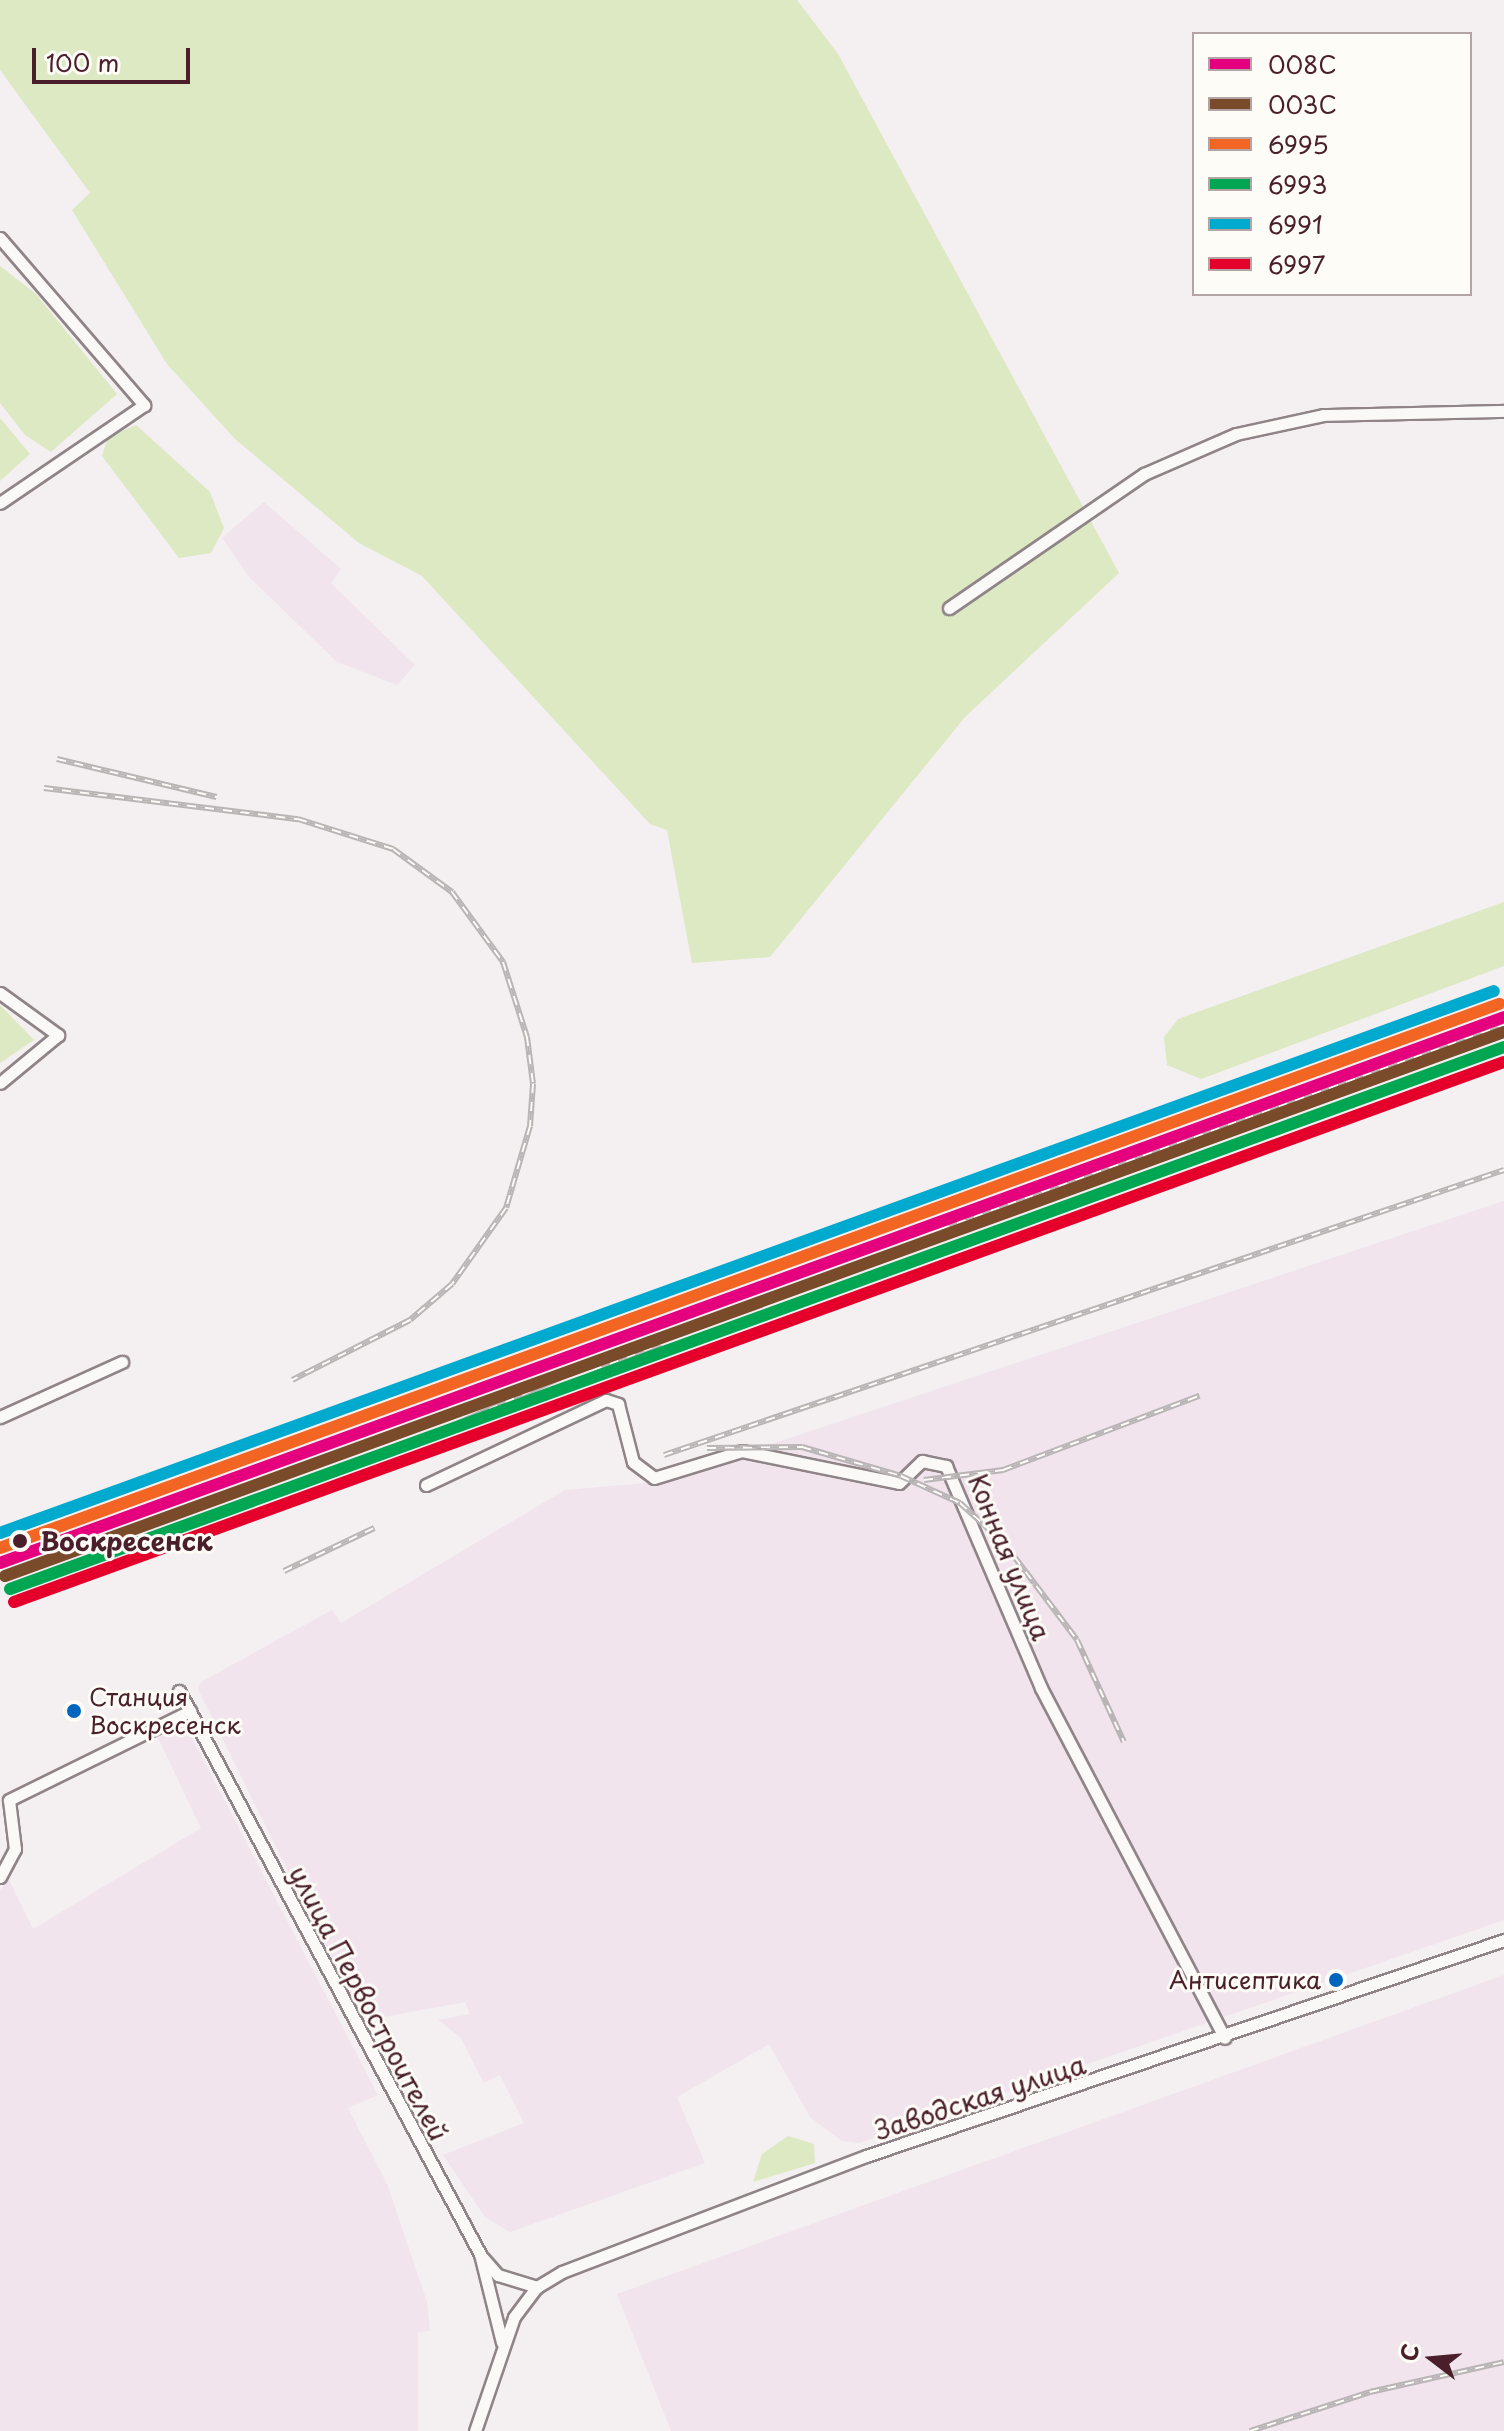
<!DOCTYPE html>
<html>
<head>
<meta charset="utf-8">
<style>
	body { margin:0 }
	#map { position:relative; width:1504px; height:2431px; overflow:hidden; background:#f4eff1; font-family:"Playpen Sans",sans-serif }
	div>[style] { position:absolute }
	.built>* { inset:0; background:#f1e4ed }
	.green>* { inset:0; background:#dce9c2 }
	.roads { filter:drop-shadow(2px 0 #8f8487) drop-shadow(-2px 0 #8f8487) drop-shadow(0 2px #8f8487) drop-shadow(0 -2px #8f8487) }
	.minor>* { height:11px; margin:-5.5px; padding:0 5.5px; transform-origin:5.5px; border-radius:5.5px; background:#faf9f8 }
	.rail>* { height:6px; margin-top:-3px; transform-origin:0; background:repeating-linear-gradient(90deg,#fdfcf7 0 9px,#b9b4b5 0 18px); box-sizing:border-box; border-block:2px solid #b9b4b5 }
	.rail-1>* { height:12px; margin:-6px; padding:0 6px; transform-origin:6px; border-radius:6px; background:#e5007d }
	.rail-2>* { height:12px; margin:-6px; padding:0 6px; transform-origin:6px; border-radius:6px; background:#7a4b2a }
	.rail-3>* { height:12px; margin:-6px; padding:0 6px; transform-origin:6px; border-radius:6px; background:#f26522 }
	.rail-4>* { height:12px; margin:-6px; padding:0 6px; transform-origin:6px; border-radius:6px; background:#00a651 }
	.rail-5>* { height:12px; margin:-6px; padding:0 6px; transform-origin:6px; border-radius:6px; background:#00a9ce }
	.rail-6>* { height:12px; margin:-6px; padding:0 6px; transform-origin:6px; border-radius:6px; background:#e4002b }
	.dots>* { width:22px; height:22px; translate:-50% -50%; box-sizing:border-box; border:4px solid #fdfcf7; border-radius:50% }
	span { translate:-50% -50%; white-space:nowrap; text-align:center; line-height:1.15; -webkit-text-stroke:6px #fdfcf7; paint-order:stroke }
	.bus-label { font-size:24px; color:#4a1f2b }
	.left { translate:0 -50%; text-align:left }
	.right { translate:-100% -50%; text-align:right }
	.stop-label { font-size:26px; color:#4a1f2b; font-weight:700 }
	.street-label { font-size:26px; color:#4a1f2b }
	.legend { position:absolute; left:1192px; top:32px; width:280px; height:264px; box-sizing:border-box; background:#fdfcf7; border:2px solid #b5a4a5; margin:0; padding:10px 14px; list-style:none; font-size:24px; color:#4a1f2b }
	.legend li { display:flex; align-items:center; gap:16px; height:40px }
	.legend b { width:40px; border:2px solid #b5a4a5 }
	.north { position:absolute; left:1392px; top:2319px; width:80px; height:80px; -webkit-text-stroke:6px #fdfcf7; paint-order:stroke; rotate:286deg; font-size:22px; font-weight:700; line-height:32px; text-align:center; color:#4a1f2b }
	.north::after { content:''; display:block; margin:auto; width:28px; height:36px; background:#4a1f2b; clip-path:polygon(50% 0,100% 100%,50% 72%,0 100%) }
	.scale { position:absolute; left:32px; top:48px; width:158px; height:36px; box-sizing:border-box; border:4px solid #4a1f2b; border-top:0; padding-left:10px; font-size:24px; line-height:28px; white-space:nowrap; color:#4a1f2b; -webkit-text-stroke:6px #fdfcf7; paint-order:stroke }
</style>
</head>
<body>
<div id="map">
	<div class="built">
		<div style="clip-path:polygon(264px 502px,341px 569px,331px 583px,415px 665px,397px 685px,337px 662px,250px 578px,222px 538px)"></div>
		<div style="clip-path:polygon(1504px 1201px,1504px 1920px,859px 2143px,842px 2141px,810px 2117px,769px 2044px,677px 2097px,705px 2163px,510px 2232px,485px 2217px,443px 2155px,524px 2123px,500px 2075px,484px 2083px,460px 2037px,438px 2020px,470px 2014px,465px 2002px,362px 2021px,198px 1689px,201px 1682px,332px 1610px,341px 1623px,565px 1490px,657px 1482px)"></div>
		<div style="clip-path:polygon(184px 1723px,378px 2095px,348px 2108px,388px 2186px,427px 2302px,430px 2331px,418px 2332px,418px 2431px,0 2431px,0 1891px,8px 1878px,33px 1929px,201px 1828px,157px 1736px)"></div>
		<div style="clip-path:polygon(1504px 1975px,1504px 2431px,671px 2431px,617px 2294px)"></div>
	</div>
	<div class="green">
		<div style="clip-path:polygon(0 0,797px 0,838px 54px,1119px 573px,965px 717px,770px 957px,692px 963px,667px 830px,650px 824px,422px 576px,359px 543px,235px 439px,167px 364px,72px 210px,90px 193px,0 70px)"></div>
		<div style="clip-path:polygon(0 266px,36px 294px,117px 394px,51px 452px,25px 435px,0 403px)"></div>
		<div style="clip-path:polygon(0 418px,30px 454px,0 481px)"></div>
		<div style="clip-path:polygon(136px 425px,210px 492px,224px 528px,211px 553px,179px 558px,102px 456px,108px 437px)"></div>
		<div style="clip-path:polygon(1504px 902px,1504px 966px,1201px 1079px,1167px 1065px,1164px 1037px,1178px 1019px)"></div>
		<div style="clip-path:polygon(0 1005px,34px 1040px,0 1063px)"></div>
		<div style="clip-path:polygon(788px 2136px,814px 2144px,815px 2163px,753px 2182px,762px 2154px)"></div>
	</div>
	<div class="roads">
		<div class="minor">
			<div style="left:0;top:238px;width:221px;rotate:49.2deg"></div>
			<div style="left:144px;top:405px;width:174px;rotate:145.8deg"></div>
			<div style="left:949px;top:608px;width:237px;rotate:-34.5deg"></div>
			<div style="left:1144px;top:474px;width:100px;rotate:-23.5deg"></div>
			<div style="left:1236px;top:434px;width:89px;rotate:-12.3deg"></div>
			<div style="left:1323px;top:415px;width:181px;rotate:-1.3deg"></div>
			<div style="left:0;top:993px;width:72px;rotate:35.9deg"></div>
			<div style="left:58px;top:1035px;width:75px;rotate:140.4deg"></div>
			<div style="left:0;top:1417px;width:134px;rotate:-24.3deg"></div>
			<div style="left:426px;top:1485px;width:199px;rotate:-25.3deg"></div>
			<div style="left:606px;top:1400px;width:13px;rotate:18deg"></div>
			<div style="left:618px;top:1404px;width:60px;rotate:75.5deg"></div>
			<div style="left:633px;top:1462px;width:26px;rotate:37deg"></div>
			<div style="left:654px;top:1478px;width:92px;rotate:-17.1deg"></div>
			<div style="left:742px;top:1451px;width:160px;rotate:11.5deg"></div>
			<div style="left:899px;top:1483px;width:32px;rotate:-44deg"></div>
			<div style="left:922px;top:1461px;width:25px;rotate:12deg"></div>
			<div style="left:946px;top:1466px;width:241px;rotate:66.8deg"></div>
			<div style="left:1041px;top:1688px;width:395px;rotate:62.3deg"></div>
			<div style="left:179px;top:1691px;width:638px;rotate:61.87deg"></div>
			<div style="left:480px;top:2254px;width:91px;rotate:76deg"></div>
			<div style="left:0;top:1877px;width:32px;rotate:-62deg"></div>
			<div style="left:15px;top:1849px;width:49px;rotate:-97deg"></div>
			<div style="left:9px;top:1800px;width:202px;rotate:-26.2deg"></div>
			<div style="left:483px;top:2258px;width:23px;rotate:49deg"></div>
			<div style="left:498px;top:2275px;width:41px;rotate:17.1deg"></div>
			<div style="left:475px;top:2431px;width:120px;rotate:-71.1deg"></div>
			<div style="left:514px;top:2317px;width:38px;rotate:-53deg"></div>
			<div style="left:537px;top:2287px;width:29px;rotate:-31deg"></div>
			<div style="left:562px;top:2272px;width:325px;rotate:-20.9deg"></div>
			<div style="left:866px;top:2156px;width:674px;rotate:-18.7deg"></div>
		</div>
	</div>
	<div class="rail">
		<div style="left:57px;top:759px;width:164px;rotate:13.4deg"></div>
		<div style="left:44px;top:788px;width:256px;rotate:7deg"></div>
		<div style="left:298px;top:819px;width:100px;rotate:17.5deg"></div>
		<div style="left:393px;top:849px;width:73px;rotate:36.1deg"></div>
		<div style="left:452px;top:892px;width:87px;rotate:53.9deg"></div>
		<div style="left:503px;top:962px;width:79px;rotate:72.3deg"></div>
		<div style="left:527px;top:1037px;width:47px;rotate:82.7deg"></div>
		<div style="left:533px;top:1084px;width:42px;rotate:94.1deg"></div>
		<div style="left:530px;top:1126px;width:85px;rotate:106.3deg"></div>
		<div style="left:506px;top:1208px;width:93px;rotate:125.4deg"></div>
		<div style="left:452px;top:1284px;width:55px;rotate:139.4deg"></div>
		<div style="left:410px;top:1320px;width:132px;rotate:153deg"></div>
		<div style="left:940px;top:1229px;width:600px;rotate:-19.89deg"></div>
		<div style="left:593px;top:1370px;width:73px;rotate:-20.9deg"></div>
		<div style="left:407px;top:1446px;width:214px;rotate:-24deg"></div>
		<div style="left:707px;top:1448px;width:95px;rotate:-0.6deg"></div>
		<div style="left:802px;top:1447px;width:103px;rotate:16.3deg"></div>
		<div style="left:901px;top:1476px;width:65px;rotate:24.6deg"></div>
		<div style="left:960px;top:1503px;width:59px;rotate:42.3deg"></div>
		<div style="left:1004px;top:1543px;width:121px;rotate:53deg"></div>
		<div style="left:1077px;top:1640px;width:112px;rotate:65.3deg"></div>
		<div style="left:664px;top:1455px;width:887px;rotate:-18.74deg"></div>
		<div style="left:924px;top:1480px;width:80px;rotate:-7.2deg"></div>
		<div style="left:1003px;top:1470px;width:210px;rotate:-20.7deg"></div>
		<div style="left:284px;top:1571px;width:100px;rotate:-25.5deg"></div>
		<div style="left:1250px;top:2431px;width:126px;rotate:-18deg"></div>
		<div style="left:1370px;top:2392px;width:137px;rotate:-12.6deg"></div>
	</div>
	<div class="rail-1">
		<div style="left:0;top:1563px;width:1600px;rotate:-19.95deg"></div>
	</div>
	<div class="rail-2">
		<div style="left:5px;top:1576px;width:1595px;rotate:-19.95deg"></div>
	</div>
	<div class="rail-3">
		<div style="left:0;top:1548px;width:1595px;rotate:-19.95deg"></div>
	</div>
	<div class="rail-4">
		<div style="left:10px;top:1589px;width:1589px;rotate:-19.94deg"></div>
	</div>
	<div class="rail-5">
		<div style="left:0;top:1533px;width:1589px;rotate:-19.94deg"></div>
	</div>
	<div class="rail-6">
		<div style="left:14px;top:1602px;width:1585px;rotate:-19.92deg"></div>
	</div>
	<div class="dots">
		<div style="left:20px;top:1541px;background:#4a1f2b"></div>
		<div style="left:74px;top:1711px;background:#0065bd"></div>
		<div style="left:1336px;top:1980px;background:#0065bd"></div>
	</div>
	<div class="bus-label">
		<span class="left" style="left:89px;top:1711px">Станция<br>Воскресенск</span>
		<span class="right" style="left:1321px;top:1980px">Антисептика</span>
	</div>
	<div class="stop-label">
		<span class="left" style="left:40px;top:1541px">Воскресенск</span>
	</div>
	<div class="street-label">
		<span style="left:1010px;top:1557px;rotate:68deg">Конная улица</span>
		<span style="left:369px;top:2003px;rotate:62deg">улица Первостроителей</span>
		<span style="left:980px;top:2097px;rotate:-18deg">Заводская улица</span>
	</div>
	<ul class="legend">
	<li><b style="height:10px;background:#e5007d"></b>008С</li>
	<li><b style="height:10px;background:#7a4b2a"></b>003С</li>
	<li><b style="height:10px;background:#f26522"></b>6995</li>
	<li><b style="height:10px;background:#00a651"></b>6993</li>
	<li><b style="height:10px;background:#00a9ce"></b>6991</li>
	<li><b style="height:10px;background:#e4002b"></b>6997</li>
	</ul>
	<div class="north">С</div>
	<div class="scale">100 m</div>
</div>
</body>
</html>
